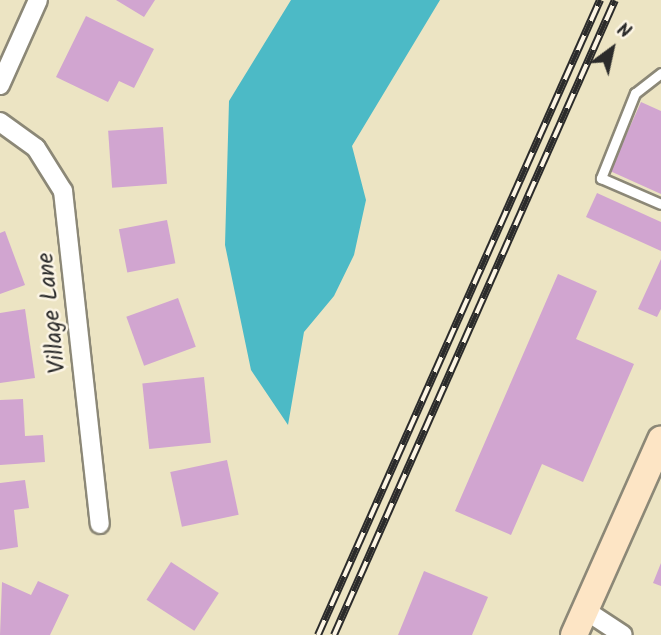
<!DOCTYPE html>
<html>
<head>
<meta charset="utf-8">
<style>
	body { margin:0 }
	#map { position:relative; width:661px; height:635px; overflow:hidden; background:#ece4c3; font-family:Kalam,sans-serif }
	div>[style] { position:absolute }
	.water>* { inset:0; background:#4cbac6 }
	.building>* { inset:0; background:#d1a5d0; transform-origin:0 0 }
	.roads { filter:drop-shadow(2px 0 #8c8877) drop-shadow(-2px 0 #8c8877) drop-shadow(0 2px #8c8877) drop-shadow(0 -2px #8c8877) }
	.lane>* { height:9px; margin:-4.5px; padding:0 4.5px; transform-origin:4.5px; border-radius:4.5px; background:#fff }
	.street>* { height:18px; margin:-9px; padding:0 9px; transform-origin:9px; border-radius:9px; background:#fff }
	.secondary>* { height:26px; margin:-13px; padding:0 13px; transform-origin:13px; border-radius:13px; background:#fde5c5 }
	.rail>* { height:8px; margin-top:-4px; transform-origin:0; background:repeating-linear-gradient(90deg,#fcf5e5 0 16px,#2b2b2b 0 32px); box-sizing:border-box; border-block:2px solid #2b2b2b }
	span { translate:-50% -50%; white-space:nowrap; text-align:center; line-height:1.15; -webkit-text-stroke:5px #fcf5e5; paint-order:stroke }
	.street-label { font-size:24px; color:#2b2b2b }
	.north { position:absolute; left:577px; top:14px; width:70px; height:70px; -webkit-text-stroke:5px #fcf5e5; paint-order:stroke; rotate:33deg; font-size:19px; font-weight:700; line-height:28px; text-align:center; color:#2b2b2b }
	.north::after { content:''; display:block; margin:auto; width:24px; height:32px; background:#2b2b2b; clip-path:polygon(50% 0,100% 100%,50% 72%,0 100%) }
</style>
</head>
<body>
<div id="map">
	<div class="water">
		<div style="clip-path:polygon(291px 0,440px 0,352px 146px,366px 200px,354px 255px,334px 296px,304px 332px,288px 425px,251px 370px,225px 245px,229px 101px)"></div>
	</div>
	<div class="building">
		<div style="clip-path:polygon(116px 0,155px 0,144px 17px)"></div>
		<div style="clip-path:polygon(86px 16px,154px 49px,134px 88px,119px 81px,108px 102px,56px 77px)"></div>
		<div style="clip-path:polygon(641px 102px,661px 111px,661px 194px,610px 171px)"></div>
		<div style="left:163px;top:127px;width:57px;height:55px;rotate:86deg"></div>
		<div style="clip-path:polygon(597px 193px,661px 222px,661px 251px,586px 217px)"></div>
		<div style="left:167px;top:220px;width:44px;height:49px;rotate:79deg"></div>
		<div style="clip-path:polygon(5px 231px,25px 285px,0 294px,0 233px)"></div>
		<div style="clip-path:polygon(661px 259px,661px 309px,657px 317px,638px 309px)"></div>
		<div style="clip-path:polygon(558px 274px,597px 291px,576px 339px,634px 364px,583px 482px,542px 464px,511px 535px,455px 511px)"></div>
		<div style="left:178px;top:298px;width:52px;height:55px;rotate:70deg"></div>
		<div style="clip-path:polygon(25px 309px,35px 378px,0 383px,0 313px)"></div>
		<div style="left:204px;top:377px;width:66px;height:62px;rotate:84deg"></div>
		<div style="clip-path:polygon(23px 399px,25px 436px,43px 435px,45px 462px,0 465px,0 400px)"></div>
		<div style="left:227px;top:460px;width:56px;height:58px;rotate:78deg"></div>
		<div style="clip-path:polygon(25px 480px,29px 508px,14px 510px,18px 547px,0 550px,0 483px)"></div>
		<div style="left:171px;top:562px;width:57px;height:45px;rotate:33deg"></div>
		<div style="clip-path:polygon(661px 563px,661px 586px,653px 583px)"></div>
		<div style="clip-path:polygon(424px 571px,488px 597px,472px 635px,398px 635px)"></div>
		<div style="clip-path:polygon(38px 581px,69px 595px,50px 635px,0 635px,2px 582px,31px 595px)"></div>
	</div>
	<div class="roads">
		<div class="lane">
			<div style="left:661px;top:73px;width:33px;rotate:142deg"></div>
			<div style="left:635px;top:93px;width:92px;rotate:111.8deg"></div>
			<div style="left:601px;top:178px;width:65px;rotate:23.4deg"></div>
		</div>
		<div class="street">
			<div style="left:0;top:85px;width:93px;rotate:-65.9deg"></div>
			<div style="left:0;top:122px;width:44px;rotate:35.8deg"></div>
			<div style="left:36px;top:148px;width:51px;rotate:57.9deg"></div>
			<div style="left:63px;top:191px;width:335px;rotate:83.7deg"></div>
			<div style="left:585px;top:610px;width:45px;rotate:33.3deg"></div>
		</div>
		<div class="secondary">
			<div style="left:574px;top:635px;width:214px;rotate:-66deg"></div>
		</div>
	</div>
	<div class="rail">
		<div style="left:318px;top:635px;width:695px;rotate:-66.05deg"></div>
		<div style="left:334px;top:635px;width:694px;rotate:-66.13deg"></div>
	</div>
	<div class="street-label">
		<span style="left:52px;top:313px;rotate:-96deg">Village Lane</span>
	</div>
	<div class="north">N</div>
</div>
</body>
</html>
